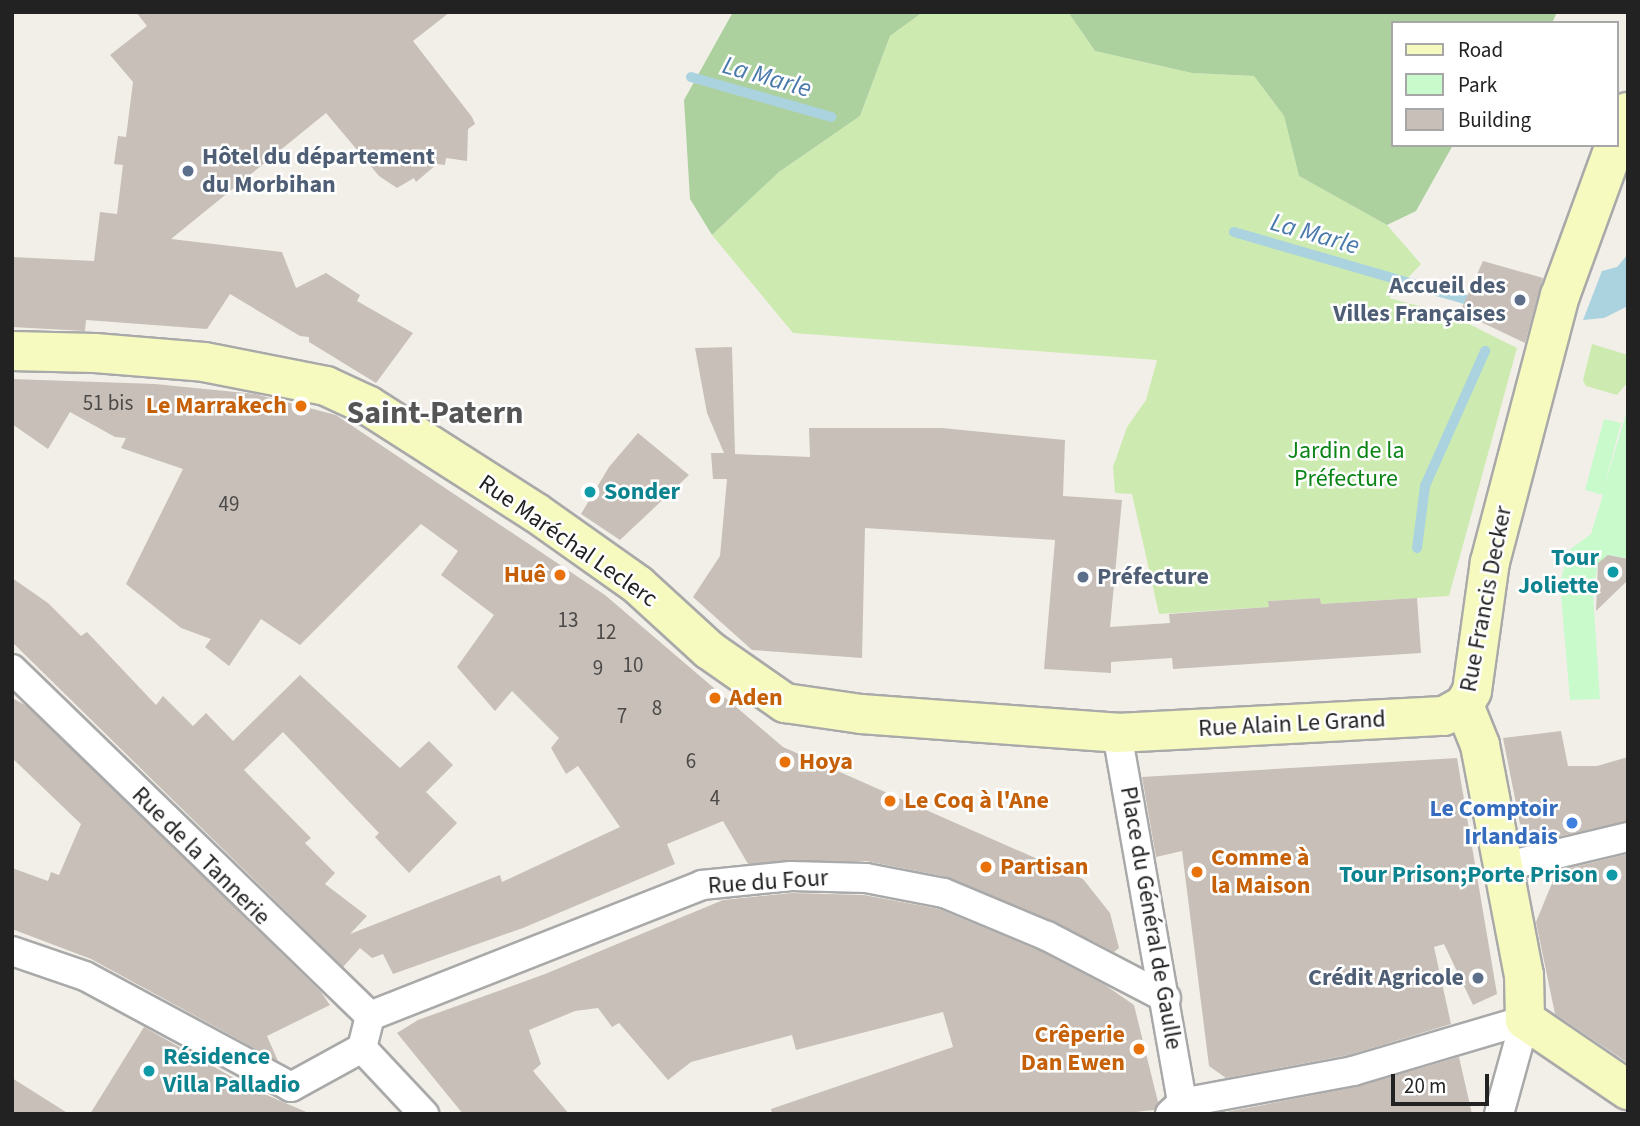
<!DOCTYPE html>
<html>
<head>
<meta charset="utf-8">
<style>
	body { margin:0 }
	#map { position:relative; width:1640px; height:1126px; overflow:hidden; background:#f2efe9; font-family:"Source Sans 3",sans-serif }
	div>[style] { position:absolute }
	.grass>* { inset:0; background:#cdebb0 }
	.forest>* { inset:0; background:#add19e }
	.park>* { inset:0; background:#c8facc }
	.water>* { inset:0; background:#aad3df }
	.stream>* { height:10px; margin:-5px; padding:0 5px; transform-origin:5px; border-radius:5px; background:#aad3df }
	.building>* { inset:0; background:#c7bfb8 }
	.roads { filter:drop-shadow(2px 0 #a9a9a9) drop-shadow(-2px 0 #a9a9a9) drop-shadow(0 2px #a9a9a9) drop-shadow(0 -2px #a9a9a9) }
	.street>* { height:28px; margin:-14px; padding:0 14px; transform-origin:14px; border-radius:14px; background:#fff }
	.secondary>* { height:38px; margin:-19px; padding:0 19px; transform-origin:19px; border-radius:19px; background:#f7fabf }
	.dots>* { width:19px; height:19px; translate:-50% -50%; box-sizing:border-box; border:4px solid #fff; border-radius:50% }
	span { translate:-50% -50%; white-space:nowrap; text-align:center; line-height:1.15; -webkit-text-stroke:5px #fff; paint-order:stroke }
	.number-label { font-size:21px; color:#4b4948 }
	.number-label span { -webkit-text-stroke-width:0 }
	.service-label { font-size:24px; color:#4e5e75; font-weight:700 }
	.left { translate:0 -50%; text-align:left }
	.right { translate:-100% -50%; text-align:right }
	.food-label { font-size:24px; color:#c56008; font-weight:700 }
	.park-label { font-size:24px; color:#0c8416 }
	.culture-label { font-size:24px; color:#0d838f; font-weight:700 }
	.street-label { font-size:24px; color:#222 }
	.shop-label { font-size:24px; color:#366cbe; font-weight:700 }
	.water-label { font-size:26px; color:#4a7aab; font-style:italic }
	.district-label { font-size:32px; color:#555; font-weight:700 }
	.frame { position:absolute; inset:0; border:14px solid #222; pointer-events:none }
	.legend { position:absolute; left:1391px; top:21px; width:228px; height:126px; box-sizing:border-box; background:#fff; border:2px solid #a7a7a7; margin:0; padding:9px 12px; list-style:none; font-size:21px; color:#222 }
	.legend li { display:flex; align-items:center; gap:14px; height:35px }
	.legend b { width:35px; border:2px solid #a7a7a7 }
	.scale { position:absolute; left:1391px; top:1074px; width:98px; height:32px; box-sizing:border-box; border:4px solid #222; border-top:0; padding-left:9px; font-size:21px; line-height:24px; white-space:nowrap; color:#222; -webkit-text-stroke:5px #fff; paint-order:stroke }
</style>
</head>
<body>
<div id="map">
	<div class="grass">
		<div style="clip-path:polygon(923px 12px,1068px 12px,1095px 51px,1192px 73px,1254px 76px,1284px 116px,1299px 176px,1387px 225px,1421px 264px,1389px 298px,1449px 314px,1517px 348px,1449px 596px,1321px 604px,1320px 598px,1269px 601px,1269px 607px,1159px 614px,1132px 494px,1115px 493px,1113px 467px,1127px 427px,1146px 400px,1157px 360px,793px 333px,712px 235px,779px 172px,860px 116px,890px 36px)"></div>
		<div style="clip-path:polygon(1592px 344px,1628px 355px,1628px 382px,1617px 395px,1586px 386px,1583px 380px)"></div>
	</div>
	<div class="forest">
		<div style="clip-path:polygon(733px 12px,923px 12px,890px 36px,860px 116px,779px 172px,712px 235px,690px 199px,684px 100px)"></div>
		<div style="clip-path:polygon(1068px 12px,1557px 12px,1552px 23px,1393px 23px,1393px 145px,1453px 145px,1416px 211px,1387px 225px,1299px 176px,1284px 116px,1254px 76px,1192px 73px,1095px 51px)"></div>
	</div>
	<div class="park">
		<div style="clip-path:polygon(1628px 407px,1628px 559px,1610px 555px,1598px 563px,1593px 594px,1600px 699px,1570px 700px,1560px 584px,1568px 551px,1591px 534px,1603px 495px,1585px 490px,1604px 419px,1621px 423px,1603px 491px)"></div>
	</div>
	<div class="water">
		<div style="clip-path:polygon(1628px 254px,1628px 306px,1604px 318px,1583px 320px,1602px 271px,1617px 267px)"></div>
	</div>
	<div class="stream">
		<div style="left:691px;top:77px;width:146px;rotate:15.9deg"></div>
		<div style="left:1234px;top:232px;width:240px;rotate:16.2deg"></div>
		<div style="left:1417px;top:548px;width:63px;rotate:-82.6deg"></div>
		<div style="left:1425px;top:486px;width:148px;rotate:-66deg"></div>
	</div>
	<div class="building">
		<div style="clip-path:polygon(136px 12px,450px 12px,413px 41px,472px 117px,475px 124px,468px 129px,467px 161px,446px 158px,445px 165px,437px 164px,416px 182px,414px 178px,397px 188px,379px 176px,326px 113px,171px 239px,282px 252px,296px 288px,326px 273px,360px 295px,357px 301px,413px 333px,376px 383px,309px 342px,309px 337px,300px 336px,230px 294px,207px 329px,86px 320px,85px 331px,12px 327px,12px 257px,94px 261px,100px 212px,117px 214px,123px 165px,114px 164px,118px 136px,126px 137px,133px 82px,110px 55px,147px 26px)"></div>
		<div style="clip-path:polygon(1483px 261px,1543px 278px,1525px 343px,1460px 312px)"></div>
		<div style="clip-path:polygon(732px 347px,735px 454px,810px 457px,809px 428px,942px 428px,1065px 440px,1063px 496px,1122px 500px,1110px 627px,1170px 623px,1169px 614px,1269px 607px,1268px 601px,1320px 598px,1321px 604px,1417px 598px,1421px 653px,1173px 669px,1172px 658px,1111px 662px,1111px 673px,1044px 669px,1055px 540px,865px 528px,862px 658px,752px 650px,693px 597px,720px 556px,727px 479px,713px 479px,711px 453px,724px 453px,707px 413px,695px 348px)"></div>
		<div style="clip-path:polygon(12px 379px,155px 384px,255px 394px,336px 415px,605px 595px,783px 747px,1083px 879px,1110px 913px,1119px 948px,1114px 952px,1053px 921px,947px 877px,866px 861px,748px 864px,723px 821px,667px 844px,675px 864px,523px 928px,393px 974px,383px 954px,372px 958px,360px 948px,343px 967px,12px 642px,12px 578px,48px 603px,81px 636px,87px 632px,156px 705px,163px 696px,193px 726px,206px 713px,233px 741px,300px 675px,400px 768px,429px 741px,453px 765px,426px 792px,457px 823px,409px 873px,375px 837px,379px 833px,283px 732px,244px 770px,311px 838px,305px 843px,335px 873px,325px 884px,367px 916px,350px 934px,500px 875px,502px 882px,620px 827px,578px 766px,566px 774px,551px 748px,559px 738px,512px 691px,495px 711px,457px 667px,494px 615px,441px 575px,458px 551px,421px 524px,300px 645px,261px 619px,229px 666px,205px 647px,211px 639px,181px 628px,126px 584px,183px 469px,121px 448px,126px 438px,115px 437px,70px 412px,48px 449px,12px 424px)"></div>
		<div style="clip-path:polygon(638px 433px,689px 475px,620px 540px,581px 514px,609px 467px)"></div>
		<div style="clip-path:polygon(1608px 555px,1628px 559px,1628px 580px,1596px 611px,1598px 563px)"></div>
		<div style="clip-path:polygon(12px 698px,27px 706px,321px 992px,330px 1005px,267px 1036px,278px 1061px,91px 959px,12px 929px,12px 868px,48px 881px,51px 872px,59px 875px,81px 824px,12px 758px)"></div>
		<div style="clip-path:polygon(1561px 731px,1568px 766px,1597px 766px,1628px 757px,1628px 821px,1524px 844px,1503px 738px)"></div>
		<div style="clip-path:polygon(1457px 758px,1497px 994px,1473px 1005px,1444px 944px,1434px 947px,1451px 1024px,1349px 1055px,1226px 1078px,1209px 1066px,1182px 851px,1156px 857px,1142px 777px)"></div>
		<div style="clip-path:polygon(1628px 854px,1628px 1063px,1555px 1014px,1536px 922px,1557px 871px)"></div>
		<div style="clip-path:polygon(792px 893px,864px 895px,939px 909px,1040px 951px,1105px 985px,1134px 1005px,1158px 1102px,1154px 1110px,1117px 1114px,772px 1114px,771px 1109px,953px 1047px,943px 1012px,796px 1050px,792px 1035px,691px 1062px,668px 1080px,619px 1023px,612px 1027px,598px 1008px,575px 1011px,529px 1030px,541px 1064px,533px 1071px,569px 1114px,463px 1114px,397px 1033px,418px 1020px,545px 974px,723px 900px)"></div>
		<div style="clip-path:polygon(144px 1027px,255px 1090px,311px 1114px,90px 1114px)"></div>
		<div style="clip-path:polygon(1459px 1057px,1472px 1114px,1216px 1114px,1356px 1087px)"></div>
		<div style="clip-path:polygon(12px 1078px,69px 1114px,12px 1114px)"></div>
	</div>
	<div class="roads">
		<div class="street">
			<div style="left:12px;top:669px;width:499px;rotate:44.1deg"></div>
			<div style="left:370px;top:1016px;width:33px;rotate:104deg"></div>
			<div style="left:1117px;top:733px;width:387px;rotate:80deg"></div>
			<div style="left:1502px;top:867px;width:130px;rotate:-13.4deg"></div>
			<div style="left:12px;top:951px;width:77px;rotate:18.9deg"></div>
			<div style="left:85px;top:976px;width:234px;rotate:28.3deg"></div>
			<div style="left:291px;top:1087px;width:81px;rotate:-28.8deg"></div>
			<div style="left:362px;top:1048px;width:91px;rotate:46.8deg"></div>
			<div style="left:370px;top:1016px;width:357px;rotate:-21.5deg"></div>
			<div style="left:702px;top:885px;width:89px;rotate:-5.8deg"></div>
			<div style="left:791px;top:876px;width:75px;rotate:1.5deg"></div>
			<div style="left:866px;top:878px;width:79px;rotate:10.9deg"></div>
			<div style="left:944px;top:893px;width:112px;rotate:22.7deg"></div>
			<div style="left:1047px;top:936px;width:134px;rotate:27.5deg"></div>
			<div style="left:1170px;top:1114px;width:16px;rotate:-43deg"></div>
			<div style="left:1182px;top:1103px;width:174px;rotate:-10.6deg"></div>
			<div style="left:1353px;top:1071px;width:179px;rotate:-16.5deg"></div>
			<div style="left:1499px;top:1114px;width:98px;rotate:-74.5deg"></div>
		</div>
		<div class="secondary">
			<div style="left:1617px;top:140px;width:30px;rotate:-69deg"></div>
			<div style="left:12px;top:351px;width:83px;rotate:1.4deg"></div>
			<div style="left:95px;top:353px;width:109px;rotate:4.7deg"></div>
			<div style="left:204px;top:362px;width:124px;rotate:11.1deg"></div>
			<div style="left:326px;top:386px;width:47px;rotate:24.9deg"></div>
			<div style="left:369px;top:406px;width:197px;rotate:32.6deg"></div>
			<div style="left:535px;top:512px;width:126px;rotate:35.3deg"></div>
			<div style="left:638px;top:585px;width:96px;rotate:42.5deg"></div>
			<div style="left:709px;top:650px;width:93px;rotate:34.9deg"></div>
			<div style="left:785px;top:703px;width:77px;rotate:8.2deg"></div>
			<div style="left:861px;top:714px;width:257px;rotate:4.2deg"></div>
			<div style="left:1117px;top:733px;width:327px;rotate:-3deg"></div>
			<div style="left:1444px;top:716px;width:23px;rotate:-29deg"></div>
			<div style="left:1464px;top:705px;width:16px;rotate:-60deg"></div>
			<div style="left:1472px;top:691px;width:130px;rotate:-82.1deg"></div>
			<div style="left:1490px;top:562px;width:275px;rotate:-75.3deg"></div>
			<div style="left:1560px;top:296px;width:161px;rotate:-70deg"></div>
			<div style="left:1464px;top:705px;width:43px;rotate:68.2deg"></div>
			<div style="left:1480px;top:745px;width:234px;rotate:79.2deg"></div>
			<div style="left:1524px;top:975px;width:45px;rotate:88.7deg"></div>
			<div style="left:1525px;top:1020px;width:125px;rotate:34.2deg"></div>
		</div>
	</div>
	<div class="dots">
		<div style="left:188px;top:171px;background:#5c6f8a"></div>
		<div style="left:1520px;top:300px;background:#5c6f8a"></div>
		<div style="left:301px;top:406px;background:#e8710a"></div>
		<div style="left:590px;top:492px;background:#0f9aa8"></div>
		<div style="left:1613px;top:572px;background:#0f9aa8"></div>
		<div style="left:560px;top:575px;background:#e8710a"></div>
		<div style="left:1083px;top:577px;background:#5c6f8a"></div>
		<div style="left:715px;top:698px;background:#e8710a"></div>
		<div style="left:785px;top:762px;background:#e8710a"></div>
		<div style="left:890px;top:801px;background:#e8710a"></div>
		<div style="left:1572px;top:823px;background:#3f7fe0"></div>
		<div style="left:986px;top:867px;background:#e8710a"></div>
		<div style="left:1197px;top:872px;background:#e8710a"></div>
		<div style="left:1612px;top:875px;background:#0f9aa8"></div>
		<div style="left:1478px;top:978px;background:#5c6f8a"></div>
		<div style="left:1139px;top:1049px;background:#e8710a"></div>
		<div style="left:149px;top:1071px;background:#0f9aa8"></div>
	</div>
	<div class="number-label">
		<span style="left:108px;top:403px">51 bis</span>
		<span style="left:229px;top:504px">49</span>
		<span style="left:568px;top:620px">13</span>
		<span style="left:606px;top:632px">12</span>
		<span style="left:633px;top:665px">10</span>
		<span style="left:598px;top:668px">9</span>
		<span style="left:657px;top:708px">8</span>
		<span style="left:622px;top:716px">7</span>
		<span style="left:691px;top:761px">6</span>
		<span style="left:715px;top:798px">4</span>
	</div>
	<div class="service-label">
		<span class="left" style="left:202px;top:171px">Hôtel du département<br>du Morbihan</span>
		<span class="right" style="left:1506px;top:300px">Accueil des<br>Villes Françaises</span>
		<span class="left" style="left:1097px;top:577px">Préfecture</span>
		<span class="right" style="left:1464px;top:978px">Crédit Agricole</span>
	</div>
	<div class="food-label">
		<span class="right" style="left:287px;top:406px">Le Marrakech</span>
		<span class="right" style="left:546px;top:575px">Huê</span>
		<span class="left" style="left:729px;top:698px">Aden</span>
		<span class="left" style="left:799px;top:762px">Hoya</span>
		<span class="left" style="left:904px;top:801px">Le Coq à l'Ane</span>
		<span class="left" style="left:1211px;top:872px">Comme à<br>la Maison</span>
		<span class="left" style="left:1000px;top:867px">Partisan</span>
		<span class="right" style="left:1125px;top:1049px">Crêperie<br>Dan Ewen</span>
	</div>
	<div class="park-label">
		<span style="left:1346px;top:465px">Jardin de la<br>Préfecture</span>
	</div>
	<div class="culture-label">
		<span class="left" style="left:604px;top:492px">Sonder</span>
		<span class="right" style="left:1599px;top:572px">Tour<br>Joliette</span>
		<span class="right" style="left:1598px;top:875px">Tour Prison;Porte Prison</span>
		<span class="left" style="left:163px;top:1071px">Résidence<br>Villa Palladio</span>
	</div>
	<div class="street-label">
		<span style="left:568px;top:541px;rotate:35deg">Rue Maréchal Leclerc</span>
		<span style="left:1486px;top:599px;rotate:-79deg">Rue Francis Decker</span>
		<span style="left:1292px;top:724px;rotate:-3deg">Rue Alain Le Grand</span>
		<span style="left:201px;top:856px;rotate:45deg">Rue de la Tannerie</span>
		<span style="left:768px;top:882px;rotate:-4deg">Rue du Four</span>
		<span style="left:1151px;top:918px;rotate:80deg">Place du Général de Gaulle</span>
	</div>
	<div class="shop-label">
		<span class="right" style="left:1558px;top:823px">Le Comptoir<br>Irlandais</span>
	</div>
	<div class="water-label">
		<span style="left:767px;top:77px;rotate:16deg">La Marle</span>
		<span style="left:1315px;top:234px;rotate:16deg">La Marle</span>
	</div>
	<div class="district-label">
		<span style="left:435px;top:413px">Saint-Patern</span>
	</div>
	<div class="frame"></div>
	<ul class="legend">
	<li><b style="height:9px;background:#f7fabf"></b>Road</li>
	<li><b style="height:19px;background:#c8facc"></b>Park</li>
	<li><b style="height:19px;background:#c7bfb8"></b>Building</li>
	</ul>
	<div class="scale">20 m</div>
</div>
</body>
</html>
